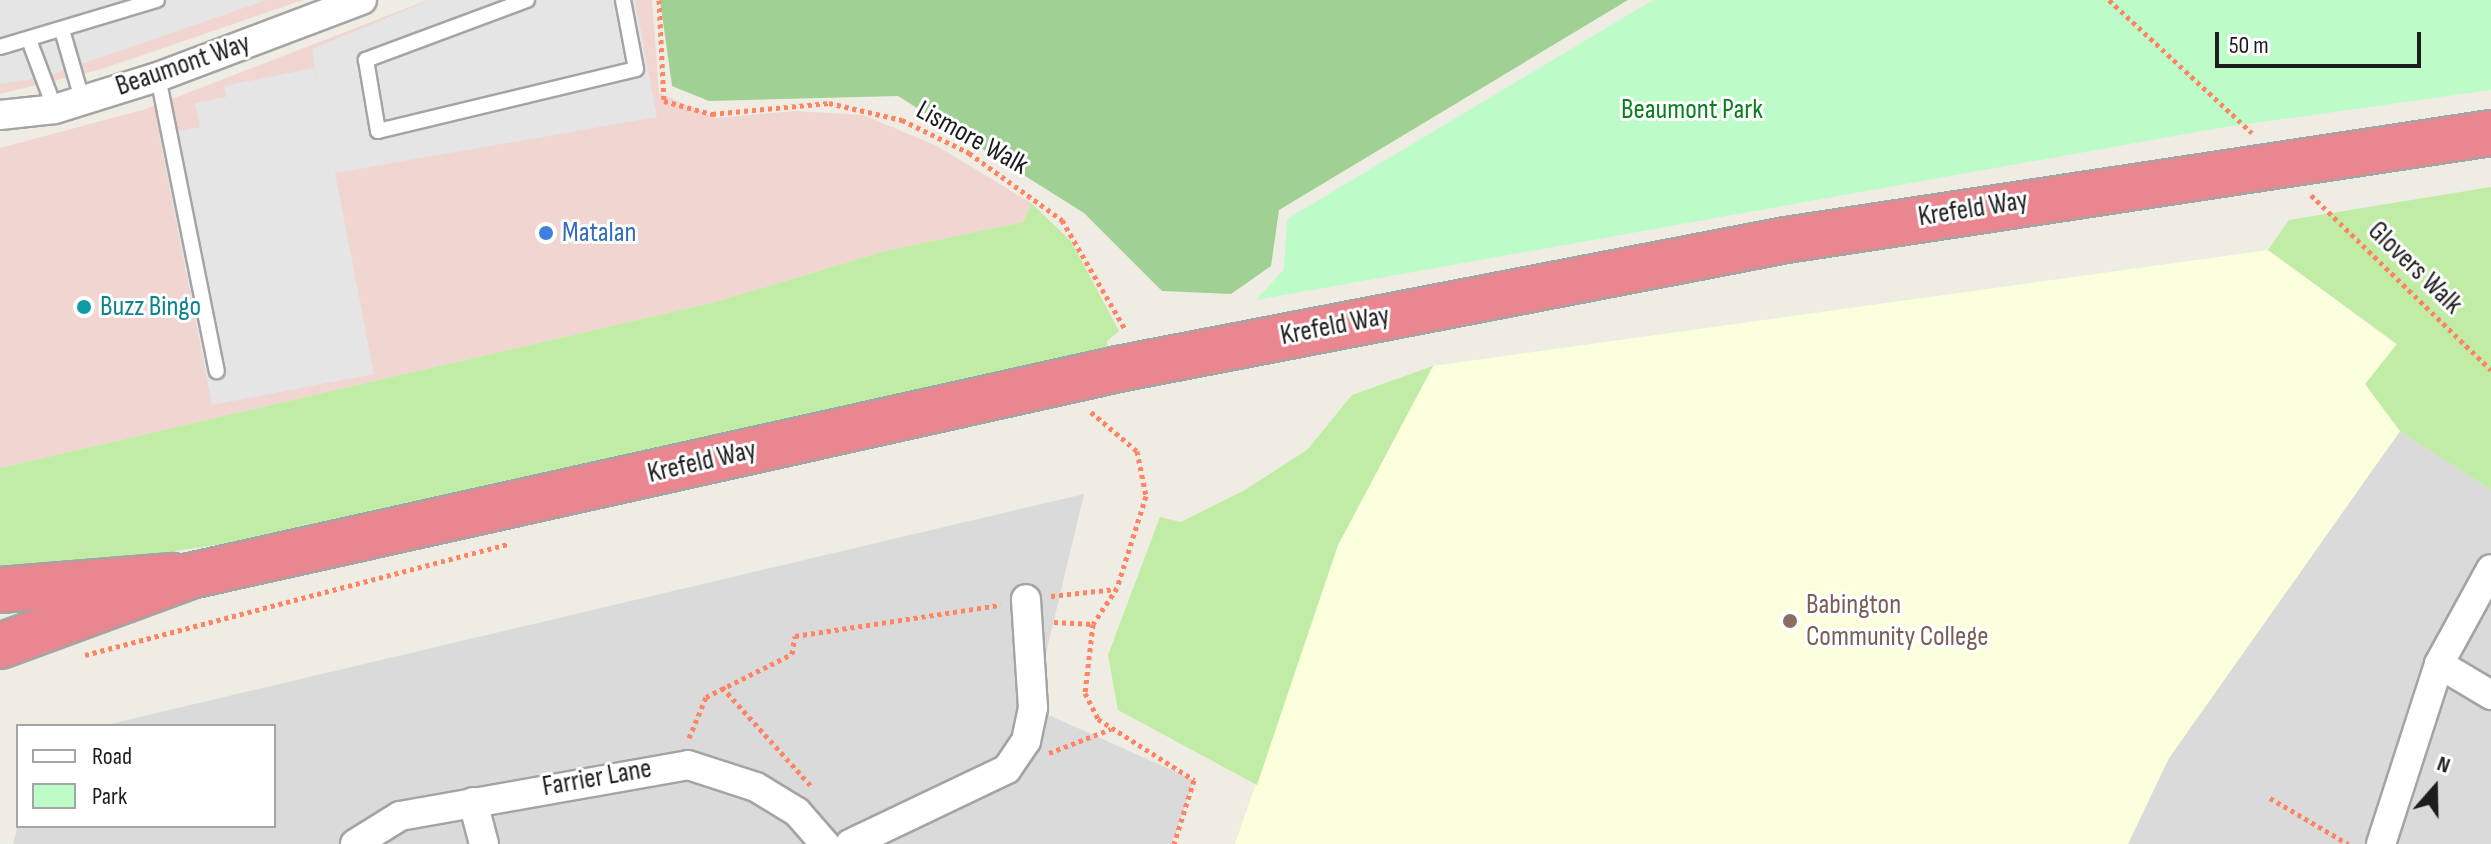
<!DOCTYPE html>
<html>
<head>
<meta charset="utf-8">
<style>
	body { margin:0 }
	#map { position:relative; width:2491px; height:844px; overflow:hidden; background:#efece3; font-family:"Sofia Sans Condensed",sans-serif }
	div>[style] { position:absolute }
	.residential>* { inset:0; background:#dbdada }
	.commercial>* { inset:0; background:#f1d5d1 }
	.education>* { inset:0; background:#fbffdc }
	.grass>* { inset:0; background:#c1eca6 }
	.forest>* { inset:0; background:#a1d095 }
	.park>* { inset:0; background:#bdfcc8 }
	.parking>* { inset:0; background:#e5e5e5 }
	.path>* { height:5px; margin-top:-2.5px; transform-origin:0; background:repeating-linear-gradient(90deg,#ff8464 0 4px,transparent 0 8px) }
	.roads { filter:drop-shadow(2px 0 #a4a4a4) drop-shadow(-2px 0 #a4a4a4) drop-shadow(0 2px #a4a4a4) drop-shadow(0 -2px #a4a4a4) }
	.lane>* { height:14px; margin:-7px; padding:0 7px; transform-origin:7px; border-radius:7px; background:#fff }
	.street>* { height:28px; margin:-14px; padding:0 14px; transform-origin:14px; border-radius:14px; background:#fff }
	.highway>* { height:44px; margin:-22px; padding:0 22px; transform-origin:22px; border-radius:22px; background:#ea868f }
	.dots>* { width:22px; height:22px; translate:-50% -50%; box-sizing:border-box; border:4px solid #fff; border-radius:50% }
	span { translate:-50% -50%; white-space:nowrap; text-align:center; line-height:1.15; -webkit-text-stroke:6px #fff; paint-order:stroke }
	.street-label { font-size:28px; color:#1d1d1d }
	.park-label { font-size:28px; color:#07801d }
	.shop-label { font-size:28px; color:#366cbe }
	.left { translate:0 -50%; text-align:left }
	.culture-label { font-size:28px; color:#0d838f }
	.education-label { font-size:28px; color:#785e54 }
	.legend { position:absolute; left:16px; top:724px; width:260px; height:104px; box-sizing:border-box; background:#fff; border:2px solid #a5a5a5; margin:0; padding:10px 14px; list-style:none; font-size:24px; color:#1d1d1d }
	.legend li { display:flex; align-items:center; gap:16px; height:40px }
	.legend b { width:40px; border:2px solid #a5a5a5 }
	.north { position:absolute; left:2395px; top:748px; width:80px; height:80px; -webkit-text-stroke:6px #fff; paint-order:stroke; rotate:20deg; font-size:22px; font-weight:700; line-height:32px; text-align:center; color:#1d1d1d }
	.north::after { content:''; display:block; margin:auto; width:28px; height:36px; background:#1d1d1d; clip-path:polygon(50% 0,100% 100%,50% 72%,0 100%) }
	.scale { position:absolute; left:2215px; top:32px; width:206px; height:36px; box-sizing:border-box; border:4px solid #1d1d1d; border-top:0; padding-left:10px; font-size:24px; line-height:28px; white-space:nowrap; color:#1d1d1d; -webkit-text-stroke:6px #fff; paint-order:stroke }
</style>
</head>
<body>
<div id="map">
	<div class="residential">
		<div style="clip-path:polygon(2400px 431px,2491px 490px,2491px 844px,2124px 844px,2169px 758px)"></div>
		<div style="clip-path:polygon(1084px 494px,1033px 708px,1194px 780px,1172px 844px,13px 844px,18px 825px,274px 826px,274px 726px,102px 726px)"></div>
	</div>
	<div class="commercial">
		<div style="clip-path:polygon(0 0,303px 0,102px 69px,0 94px)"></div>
		<div style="clip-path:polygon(428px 0,652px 0,659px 93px,716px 118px,795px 111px,863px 115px,937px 146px,1031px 203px,1023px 222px,885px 251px,715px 302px,0 468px,0 148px,146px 109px)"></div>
	</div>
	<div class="education">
		<div style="clip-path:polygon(2268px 250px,2397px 345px,2365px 384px,2400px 431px,2169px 758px,2128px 844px,1235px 844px,1338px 545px,1433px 366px)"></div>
	</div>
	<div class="grass">
		<div style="clip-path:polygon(2491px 187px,2491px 490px,2400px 431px,2365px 384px,2397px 344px,2268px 250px,2289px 220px)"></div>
		<div style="clip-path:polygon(1031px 203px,1071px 241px,1119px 331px,1107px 341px,1108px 357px,300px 533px,0 576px,0 468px,715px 302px,885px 251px,1023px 222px)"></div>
		<div style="clip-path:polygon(1433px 366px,1338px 545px,1257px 785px,1118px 710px,1108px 655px,1160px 517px,1181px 522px,1245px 490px,1307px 450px,1352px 395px)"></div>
	</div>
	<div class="forest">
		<div style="clip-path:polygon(660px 0,1628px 0,1279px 210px,1271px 266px,1231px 294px,1162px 291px,1084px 213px,898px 96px,709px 101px,672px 86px)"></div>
	</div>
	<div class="park">
		<div style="clip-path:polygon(1653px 0,2491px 0,2491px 90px,2219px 128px,1256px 300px,1284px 269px,1287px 219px)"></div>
	</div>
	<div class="parking">
		<div style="clip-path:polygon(0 0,267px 0,44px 77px,0 84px)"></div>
		<div style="clip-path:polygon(430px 0,635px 0,657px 117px,335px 173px,374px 374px,212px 405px,159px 135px,200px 127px,195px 103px,226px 97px,224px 86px,314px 68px,317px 82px,312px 49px)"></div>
	</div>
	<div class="path">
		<div style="left:659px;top:0;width:101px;rotate:87.2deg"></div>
		<div style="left:664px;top:101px;width:50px;rotate:15.2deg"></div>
		<div style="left:712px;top:114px;width:118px;rotate:-5.4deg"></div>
		<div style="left:829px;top:103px;width:75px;rotate:13.1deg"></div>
		<div style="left:902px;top:120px;width:75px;rotate:26.2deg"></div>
		<div style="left:969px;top:153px;width:115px;rotate:35.8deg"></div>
		<div style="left:1062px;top:220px;width:128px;rotate:60deg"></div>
		<div style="left:2109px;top:0;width:195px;rotate:42.9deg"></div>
		<div style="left:2311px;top:195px;width:251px;rotate:44.2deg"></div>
		<div style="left:1091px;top:412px;width:60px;rotate:40.3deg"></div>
		<div style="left:1137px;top:451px;width:46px;rotate:78.7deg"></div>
		<div style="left:1146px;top:496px;width:96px;rotate:107.5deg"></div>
		<div style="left:1117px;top:588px;width:43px;rotate:123.7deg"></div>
		<div style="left:1093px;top:624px;width:69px;rotate:96.6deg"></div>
		<div style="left:1085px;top:693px;width:29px;rotate:63deg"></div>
		<div style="left:1098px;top:719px;width:114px;rotate:32.4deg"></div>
		<div style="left:1194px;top:780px;width:67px;rotate:107.4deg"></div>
		<div style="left:1051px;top:596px;width:65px;rotate:-6.1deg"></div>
		<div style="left:1054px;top:622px;width:39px;rotate:3deg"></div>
		<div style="left:85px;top:655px;width:438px;rotate:-14.7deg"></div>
		<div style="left:722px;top:687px;width:135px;rotate:48deg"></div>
		<div style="left:689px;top:738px;width:44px;rotate:-67.5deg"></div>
		<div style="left:706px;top:697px;width:96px;rotate:-26.6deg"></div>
		<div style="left:792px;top:654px;width:18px;rotate:-81deg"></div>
		<div style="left:795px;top:636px;width:208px;rotate:-8.6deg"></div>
		<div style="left:1049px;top:753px;width:66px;rotate:-21.2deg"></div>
		<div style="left:2270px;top:798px;width:91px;rotate:30.5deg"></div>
	</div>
	<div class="roads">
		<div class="lane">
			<div style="left:527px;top:0;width:172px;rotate:159.6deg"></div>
			<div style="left:366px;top:60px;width:72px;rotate:80.4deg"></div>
			<div style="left:378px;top:131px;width:265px;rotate:-13.5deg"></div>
			<div style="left:636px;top:69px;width:70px;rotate:-100.7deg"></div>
			<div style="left:62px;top:30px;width:72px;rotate:73.8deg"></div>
			<div style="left:29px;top:40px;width:74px;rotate:69.4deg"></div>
			<div style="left:0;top:47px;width:164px;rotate:-16.7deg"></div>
			<div style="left:158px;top:77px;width:300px;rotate:78.7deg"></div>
		</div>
		<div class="street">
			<div style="left:0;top:115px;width:55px;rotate:-6.2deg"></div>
			<div style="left:55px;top:109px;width:108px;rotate:-17.3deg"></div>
			<div style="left:158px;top:77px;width:218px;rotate:-20.7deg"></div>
			<div style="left:2439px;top:664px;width:61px;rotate:30.8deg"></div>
			<div style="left:473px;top:802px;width:43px;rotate:75.3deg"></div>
			<div style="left:355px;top:844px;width:53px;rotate:-31.9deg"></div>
			<div style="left:400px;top:816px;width:292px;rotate:-10deg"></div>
			<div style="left:688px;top:765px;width:71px;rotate:17.9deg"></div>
			<div style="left:756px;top:787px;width:48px;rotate:31.4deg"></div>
			<div style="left:797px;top:812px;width:43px;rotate:48.8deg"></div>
			<div style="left:850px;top:844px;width:174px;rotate:-25.5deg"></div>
			<div style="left:1007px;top:769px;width:34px;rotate:-56deg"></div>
			<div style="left:1026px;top:741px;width:34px;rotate:-78deg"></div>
			<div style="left:1033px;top:708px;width:109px;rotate:-93.7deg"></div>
			<div style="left:2381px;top:844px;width:189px;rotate:-72.1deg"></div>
			<div style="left:2439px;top:664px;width:108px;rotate:-61.3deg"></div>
		</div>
		<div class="highway">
			<div style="left:0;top:590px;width:173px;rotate:-4.7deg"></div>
			<div style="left:0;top:646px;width:202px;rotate:-20.2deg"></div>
			<div style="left:190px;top:576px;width:951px;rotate:-12.57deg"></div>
			<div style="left:1118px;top:369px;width:680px;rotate:-10.93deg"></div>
			<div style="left:1786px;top:240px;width:713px;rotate:-8.63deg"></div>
		</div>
	</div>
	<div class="dots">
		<div style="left:546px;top:233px;background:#3f7fe0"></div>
		<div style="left:84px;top:307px;background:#0f9aa8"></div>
		<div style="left:1790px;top:621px;background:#8d6e63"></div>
	</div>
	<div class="street-label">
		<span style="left:183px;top:65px;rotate:-19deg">Beaumont Way</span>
		<span style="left:972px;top:138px;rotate:29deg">Lismore Walk</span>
		<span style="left:1973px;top:209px;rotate:-9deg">Krefeld Way</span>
		<span style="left:2415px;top:268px;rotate:44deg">Glovers Walk</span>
		<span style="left:1335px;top:326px;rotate:-11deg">Krefeld Way</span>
		<span style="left:702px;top:462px;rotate:-13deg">Krefeld Way</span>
		<span style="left:597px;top:778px;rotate:-10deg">Farrier Lane</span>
	</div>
	<div class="park-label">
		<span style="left:1692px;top:110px">Beaumont Park</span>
	</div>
	<div class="shop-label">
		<span class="left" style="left:562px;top:233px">Matalan</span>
	</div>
	<div class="culture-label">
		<span class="left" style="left:100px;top:307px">Buzz Bingo</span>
	</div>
	<div class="education-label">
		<span class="left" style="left:1806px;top:621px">Babington<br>Community College</span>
	</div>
	<ul class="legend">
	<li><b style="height:10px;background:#fff"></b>Road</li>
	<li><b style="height:22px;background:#bdfcc8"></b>Park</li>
	</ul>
	<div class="north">N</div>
	<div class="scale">50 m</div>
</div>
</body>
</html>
